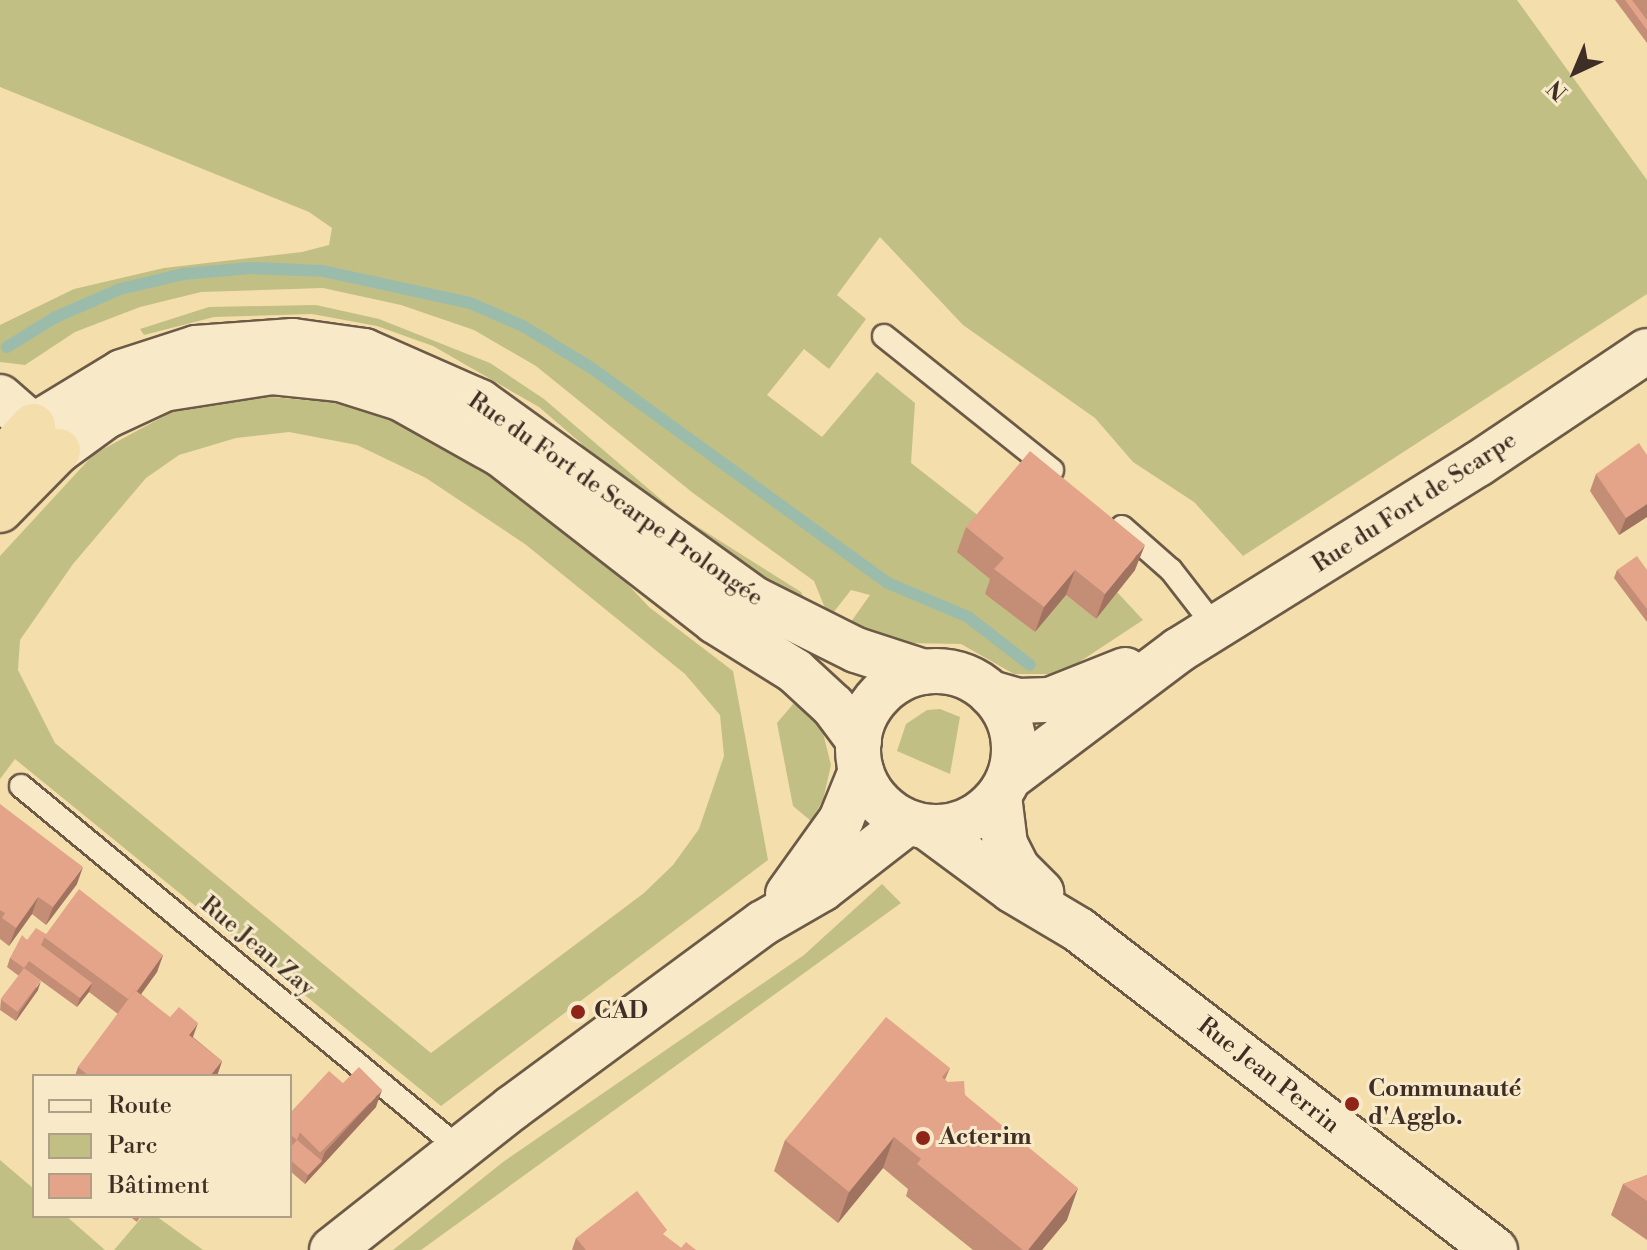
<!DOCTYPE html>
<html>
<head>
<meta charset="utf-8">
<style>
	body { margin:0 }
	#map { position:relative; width:1647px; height:1250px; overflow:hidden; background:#f4deac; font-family:"Libre Bodoni",serif }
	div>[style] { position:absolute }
	.green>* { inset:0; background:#c2bf84 }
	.stream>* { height:12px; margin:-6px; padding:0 6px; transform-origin:6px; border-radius:6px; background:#9cbcab }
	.roads { filter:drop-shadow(2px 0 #6c5a47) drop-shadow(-2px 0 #6c5a47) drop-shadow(0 2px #6c5a47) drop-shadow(0 -2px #6c5a47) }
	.service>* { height:22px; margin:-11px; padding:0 11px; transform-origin:11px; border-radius:11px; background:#f8eac9 }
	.minor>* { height:44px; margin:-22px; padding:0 22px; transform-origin:22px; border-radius:22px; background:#f8eac9 }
	.secondary>* { height:44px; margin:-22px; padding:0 22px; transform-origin:22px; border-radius:22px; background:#f8eac9 }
	.secondary>.ring { margin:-22px; padding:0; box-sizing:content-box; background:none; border:44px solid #f8eac9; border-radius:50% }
	.motorway>* { height:44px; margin:-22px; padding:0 22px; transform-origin:22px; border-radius:22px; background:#f4deac }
	.wall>* { inset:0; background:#c48d76 }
	.shaded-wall>* { inset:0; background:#a07360 }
	.building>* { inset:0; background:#e4a489; transform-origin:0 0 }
	.dots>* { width:22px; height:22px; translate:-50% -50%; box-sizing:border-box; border:4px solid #f8eac9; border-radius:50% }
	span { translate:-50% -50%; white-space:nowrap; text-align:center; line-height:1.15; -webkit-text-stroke:6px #f8eac9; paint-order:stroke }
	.street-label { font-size:24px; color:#3e2e25 }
	.poi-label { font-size:24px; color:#3e2e25; font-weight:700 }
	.left { translate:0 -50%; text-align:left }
	.legend { position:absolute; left:32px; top:1074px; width:260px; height:144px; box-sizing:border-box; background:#f8eac9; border:2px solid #ae9f87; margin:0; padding:10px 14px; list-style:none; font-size:24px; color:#3e2e25 }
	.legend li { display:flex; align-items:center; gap:16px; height:40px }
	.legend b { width:40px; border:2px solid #ae9f87 }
	.north { position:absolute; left:1535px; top:32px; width:80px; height:80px; -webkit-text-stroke:6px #f8eac9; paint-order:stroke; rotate:224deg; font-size:22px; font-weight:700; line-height:32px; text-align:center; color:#3e2e25 }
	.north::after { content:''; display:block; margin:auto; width:28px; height:36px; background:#3e2e25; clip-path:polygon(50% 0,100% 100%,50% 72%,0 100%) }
</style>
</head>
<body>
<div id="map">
	<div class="green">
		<div style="clip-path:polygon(0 0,1517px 0,1647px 180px,1647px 294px,1243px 556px,1194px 502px,1133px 462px,1095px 418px,963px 325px,880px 237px,837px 295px,866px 319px,829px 369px,804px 349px,767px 395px,822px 437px,877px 372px,915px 403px,911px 463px,984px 520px,994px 582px,1035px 632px,1066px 595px,1096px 619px,1117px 592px,1143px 620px,1061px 674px,1014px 674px,961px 644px,905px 643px,848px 626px,870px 595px,851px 590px,829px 618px,814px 581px,693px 493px,536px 366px,474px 330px,401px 305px,323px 288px,201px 292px,140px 307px,75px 332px,25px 365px,0 362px,0 325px,74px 289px,164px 268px,302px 252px,329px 245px,332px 228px,309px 212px,0 87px)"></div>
		<div style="clip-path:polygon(316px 305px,379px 319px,490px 363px,544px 399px,679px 515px,801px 592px,809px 609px,584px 461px,582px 444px,539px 407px,433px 346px,377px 326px,312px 314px,214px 317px,144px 335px,140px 329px,209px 307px)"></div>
		<div style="clip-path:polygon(evenodd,259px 396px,328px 402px,387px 415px,494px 473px,605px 560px,649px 607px,733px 671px,768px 860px,441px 1106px,15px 759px,0 779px,0 556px,94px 454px,172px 412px,259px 396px,289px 432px,357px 445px,426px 478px,525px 544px,685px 674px,720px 715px,724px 756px,699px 829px,673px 865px,644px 893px,431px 1053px,55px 743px,18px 670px,20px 640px,73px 564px,146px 478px,179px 455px,236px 438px,289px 432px)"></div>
		<div style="clip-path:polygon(800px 696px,822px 729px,831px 765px,823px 800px,811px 821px,793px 806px,777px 723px)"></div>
		<div style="clip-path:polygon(940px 709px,960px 717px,950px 774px,897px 751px,906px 724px,927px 710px)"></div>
		<div style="clip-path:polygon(882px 884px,901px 903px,421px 1250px,393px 1250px,503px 1162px,804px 955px)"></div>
		<div style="clip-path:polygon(0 1160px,34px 1189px,34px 1216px,66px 1216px,105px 1250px,0 1250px)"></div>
		<div style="clip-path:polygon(143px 1216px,156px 1216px,203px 1250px,114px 1250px)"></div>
	</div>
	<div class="stream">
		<div style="left:7px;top:347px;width:57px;rotate:-31.5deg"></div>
		<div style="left:56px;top:317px;width:70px;rotate:-23.6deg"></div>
		<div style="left:120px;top:289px;width:66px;rotate:-13.2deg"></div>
		<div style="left:184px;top:274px;width:67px;rotate:-5.1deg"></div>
		<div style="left:251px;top:268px;width:72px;rotate:2.4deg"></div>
		<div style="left:323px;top:271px;width:150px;rotate:12.3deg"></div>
		<div style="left:470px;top:303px;width:58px;rotate:23.5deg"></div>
		<div style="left:523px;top:326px;width:82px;rotate:31.6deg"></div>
		<div style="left:593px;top:369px;width:364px;rotate:36deg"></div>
		<div style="left:888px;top:583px;width:87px;rotate:23deg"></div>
		<div style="left:968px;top:617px;width:78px;rotate:37.7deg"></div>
	</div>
	<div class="roads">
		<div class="service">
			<div style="left:884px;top:336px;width:215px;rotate:38.6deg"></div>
			<div style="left:1122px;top:527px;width:65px;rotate:41.3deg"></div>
			<div style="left:1171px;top:570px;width:73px;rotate:52.2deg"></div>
			<div style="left:21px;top:786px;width:570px;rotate:39.59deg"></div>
		</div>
		<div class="minor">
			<div style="left:0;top:397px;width:44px;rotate:41.3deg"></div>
			<div style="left:999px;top:796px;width:48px;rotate:82.9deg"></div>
			<div style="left:1005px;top:844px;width:28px;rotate:63deg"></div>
			<div style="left:1018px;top:869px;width:33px;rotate:45deg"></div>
			<div style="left:927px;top:827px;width:106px;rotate:36.5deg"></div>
			<div style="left:1012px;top:890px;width:78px;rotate:30.8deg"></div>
			<div style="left:1079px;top:930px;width:525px;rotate:37.57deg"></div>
		</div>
		<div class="secondary">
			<div class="ring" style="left:858px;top:671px;width:112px;height:112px"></div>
			<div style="left:990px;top:693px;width:29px;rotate:16deg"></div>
			<div style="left:1018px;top:701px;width:32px;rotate:-2deg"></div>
			<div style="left:1050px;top:700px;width:81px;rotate:-21.8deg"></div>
			<div style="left:859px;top:741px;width:44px;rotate:-126.6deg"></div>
			<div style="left:833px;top:706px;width:52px;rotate:-137.4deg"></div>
			<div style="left:795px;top:671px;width:94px;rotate:-148deg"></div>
			<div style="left:715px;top:621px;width:270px;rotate:-142.1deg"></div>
			<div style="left:502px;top:455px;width:117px;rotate:-150.8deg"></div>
			<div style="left:400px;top:398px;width:63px;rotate:-162.4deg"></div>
			<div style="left:340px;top:379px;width:68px;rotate:-174.1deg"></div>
			<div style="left:272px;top:372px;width:109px;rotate:171.1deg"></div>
			<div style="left:164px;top:389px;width:64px;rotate:155deg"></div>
			<div style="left:106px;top:416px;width:59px;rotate:143.9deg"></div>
			<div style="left:58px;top:451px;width:35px;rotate:-135deg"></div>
			<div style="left:33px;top:426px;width:104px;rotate:-31.2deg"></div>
			<div style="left:122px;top:372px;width:78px;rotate:-18deg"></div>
			<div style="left:196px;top:348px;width:97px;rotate:-4.1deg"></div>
			<div style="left:293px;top:341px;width:72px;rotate:8deg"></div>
			<div style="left:364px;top:351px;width:127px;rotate:23.7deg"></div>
			<div style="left:480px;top:402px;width:340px;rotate:35.7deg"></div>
			<div style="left:756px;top:600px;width:112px;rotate:26.6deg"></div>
			<div style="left:856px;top:650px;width:71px;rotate:17.9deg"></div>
			<div style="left:1009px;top:778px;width:213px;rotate:-37deg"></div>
			<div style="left:1179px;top:650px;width:352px;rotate:-31.9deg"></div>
			<div style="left:1478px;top:464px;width:203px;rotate:-33.8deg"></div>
			<div style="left:788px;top:894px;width:91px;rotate:-54.4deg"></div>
			<div style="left:841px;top:820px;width:53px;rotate:-67.8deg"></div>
			<div style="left:332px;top:1250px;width:229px;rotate:-38.3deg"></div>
			<div style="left:512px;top:1108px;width:312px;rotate:-36.4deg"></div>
			<div style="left:763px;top:923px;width:68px;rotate:-30deg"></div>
			<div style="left:822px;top:889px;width:109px;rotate:-37.9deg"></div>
		</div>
		<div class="motorway">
			<div style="left:0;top:462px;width:49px;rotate:-47.5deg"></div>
			<div style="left:0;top:510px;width:83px;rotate:-45.5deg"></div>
		</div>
	</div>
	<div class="wall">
		<div style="clip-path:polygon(1615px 0,1647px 0,1647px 43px)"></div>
		<div style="clip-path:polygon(1647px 455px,1647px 517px,1619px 535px,1590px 491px,1596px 474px)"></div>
		<div style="clip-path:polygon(966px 527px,1135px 570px,1096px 619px,1066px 595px,1035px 632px,985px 594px,990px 579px,957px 552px)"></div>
		<div style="clip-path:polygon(1617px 570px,1647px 570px,1647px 622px,1614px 578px)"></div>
		<div style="clip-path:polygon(0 804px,77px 884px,46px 925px,32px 914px,9px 946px,0 939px)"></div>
		<div style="clip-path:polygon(46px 934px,163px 955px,157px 972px,141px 994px,222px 1061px,217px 1076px,75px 1076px,78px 1067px,118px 1014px,89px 992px,77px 1007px,26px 970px,38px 990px,16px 1021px,0 1010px,1px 999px,19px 976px,7px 967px,10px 958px,27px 940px)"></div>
		<div style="clip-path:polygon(950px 1068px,945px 1080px,965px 1095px,1067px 1220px,1042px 1250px,973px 1250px,906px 1196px,908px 1189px,883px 1168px,838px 1223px,774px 1171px,785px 1140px)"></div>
		<div style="clip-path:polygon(344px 1084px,376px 1107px,305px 1184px,290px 1171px,290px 1148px,291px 1146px,290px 1145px,290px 1113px)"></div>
		<div style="clip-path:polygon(1647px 1175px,1647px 1240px,1611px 1215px,1623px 1184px)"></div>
		<div style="clip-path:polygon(129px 1216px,141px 1216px,137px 1222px)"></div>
		<div style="clip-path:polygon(665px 1236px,681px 1248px,696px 1250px,572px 1250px,576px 1238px)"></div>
	</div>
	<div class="shaded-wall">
		<div style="clip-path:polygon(1647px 504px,1647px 517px,1619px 535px,1626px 518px)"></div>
		<div style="clip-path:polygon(1145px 545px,1135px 570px,1096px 619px,1105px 594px)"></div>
		<div style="clip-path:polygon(1075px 570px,1066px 595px,1035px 632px,1044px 607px)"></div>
		<div style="clip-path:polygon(83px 867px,77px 884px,46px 925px,53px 907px)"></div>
		<div style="clip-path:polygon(38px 897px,32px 914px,9px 946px,16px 928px)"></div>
		<div style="clip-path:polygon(163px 955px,157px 972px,124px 1018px,130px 1001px)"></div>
		<div style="clip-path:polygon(41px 981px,38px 990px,16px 1021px,19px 1013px)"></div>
		<div style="clip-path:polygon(92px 983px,89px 992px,77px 1007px,80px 998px)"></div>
		<div style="clip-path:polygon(198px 1023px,189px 1048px,189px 1035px)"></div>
		<div style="clip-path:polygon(222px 1061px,217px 1076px,210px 1076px)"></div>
		<div style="clip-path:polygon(382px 1090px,376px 1107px,318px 1170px,325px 1152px)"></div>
		<div style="clip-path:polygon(894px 1137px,883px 1168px,838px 1223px,849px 1192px)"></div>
		<div style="clip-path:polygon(322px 1161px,318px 1170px,305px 1184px,308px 1175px)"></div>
		<div style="clip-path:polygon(1078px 1188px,1067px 1220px,1042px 1250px,1028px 1250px)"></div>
	</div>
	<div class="building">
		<div style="clip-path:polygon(1625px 0,1632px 0,1647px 20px,1647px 30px)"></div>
		<div style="clip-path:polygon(1639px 443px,1647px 455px,1647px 504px,1626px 518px,1596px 474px)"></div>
		<div style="clip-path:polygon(1030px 451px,1145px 545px,1105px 594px,1075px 570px,1044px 607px,994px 569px,1004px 558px,966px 527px)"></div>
		<div style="clip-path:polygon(1637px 556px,1647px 570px,1647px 609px,1617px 570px)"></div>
		<div style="clip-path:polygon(0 804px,83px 867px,53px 907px,38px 897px,16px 928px,2px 918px,5px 913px,0 910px)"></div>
		<div style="clip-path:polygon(79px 889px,163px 955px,137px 991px,135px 990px,128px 999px,44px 937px)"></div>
		<div style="clip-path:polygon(36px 928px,46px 934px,41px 945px,92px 983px,80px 998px,29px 961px,24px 968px,10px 958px,22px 935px,27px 940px)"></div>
		<div style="left:24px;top:968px;width:21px;height:39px;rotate:37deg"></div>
		<div style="clip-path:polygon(135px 990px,170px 1017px,179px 1007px,198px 1023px,189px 1035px,222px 1061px,210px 1076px,89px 1076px,78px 1067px)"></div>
		<div style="clip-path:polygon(886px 1017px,950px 1068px,942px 1077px,947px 1082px,964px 1081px,965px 1095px,1078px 1188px,1028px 1250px,1023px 1250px,917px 1164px,921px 1159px,894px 1137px,849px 1192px,785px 1140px)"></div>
		<div style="left:359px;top:1067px;width:33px;height:88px;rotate:45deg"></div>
		<div style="clip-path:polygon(329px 1071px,344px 1084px,300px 1132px,297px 1140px,290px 1134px,290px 1113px)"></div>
		<div style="clip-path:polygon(297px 1140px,322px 1161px,308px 1175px,290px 1160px,290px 1148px)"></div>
		<div style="clip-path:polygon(1647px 1175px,1647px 1201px,1623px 1184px)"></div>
		<div style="clip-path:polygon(637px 1191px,667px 1230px,663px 1234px,681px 1248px,686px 1242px,696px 1250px,586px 1250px,576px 1238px)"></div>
	</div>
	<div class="dots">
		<div style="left:578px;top:1012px;background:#8f2418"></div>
		<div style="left:1352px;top:1104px;background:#8f2418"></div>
		<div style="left:923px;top:1138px;background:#8f2418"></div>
	</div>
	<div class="street-label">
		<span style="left:615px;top:500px;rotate:35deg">Rue du Fort de Scarpe Prolongée</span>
		<span style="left:1415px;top:503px;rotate:-33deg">Rue du Fort de Scarpe</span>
		<span style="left:257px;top:947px;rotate:40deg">Rue Jean Zay</span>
		<span style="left:1268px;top:1076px;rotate:38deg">Rue Jean Perrin</span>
	</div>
	<div class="poi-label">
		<span class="left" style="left:594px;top:1012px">CAD</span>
		<span class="left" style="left:1368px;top:1104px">Communauté<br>d'Agglo.</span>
		<span class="left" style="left:939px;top:1138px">Acterim</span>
	</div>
	<ul class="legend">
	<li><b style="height:10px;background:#f8eac9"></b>Route</li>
	<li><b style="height:22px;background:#c2bf84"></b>Parc</li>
	<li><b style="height:22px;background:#e4a489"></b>Bâtiment</li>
	</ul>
	<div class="north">N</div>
</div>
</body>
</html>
